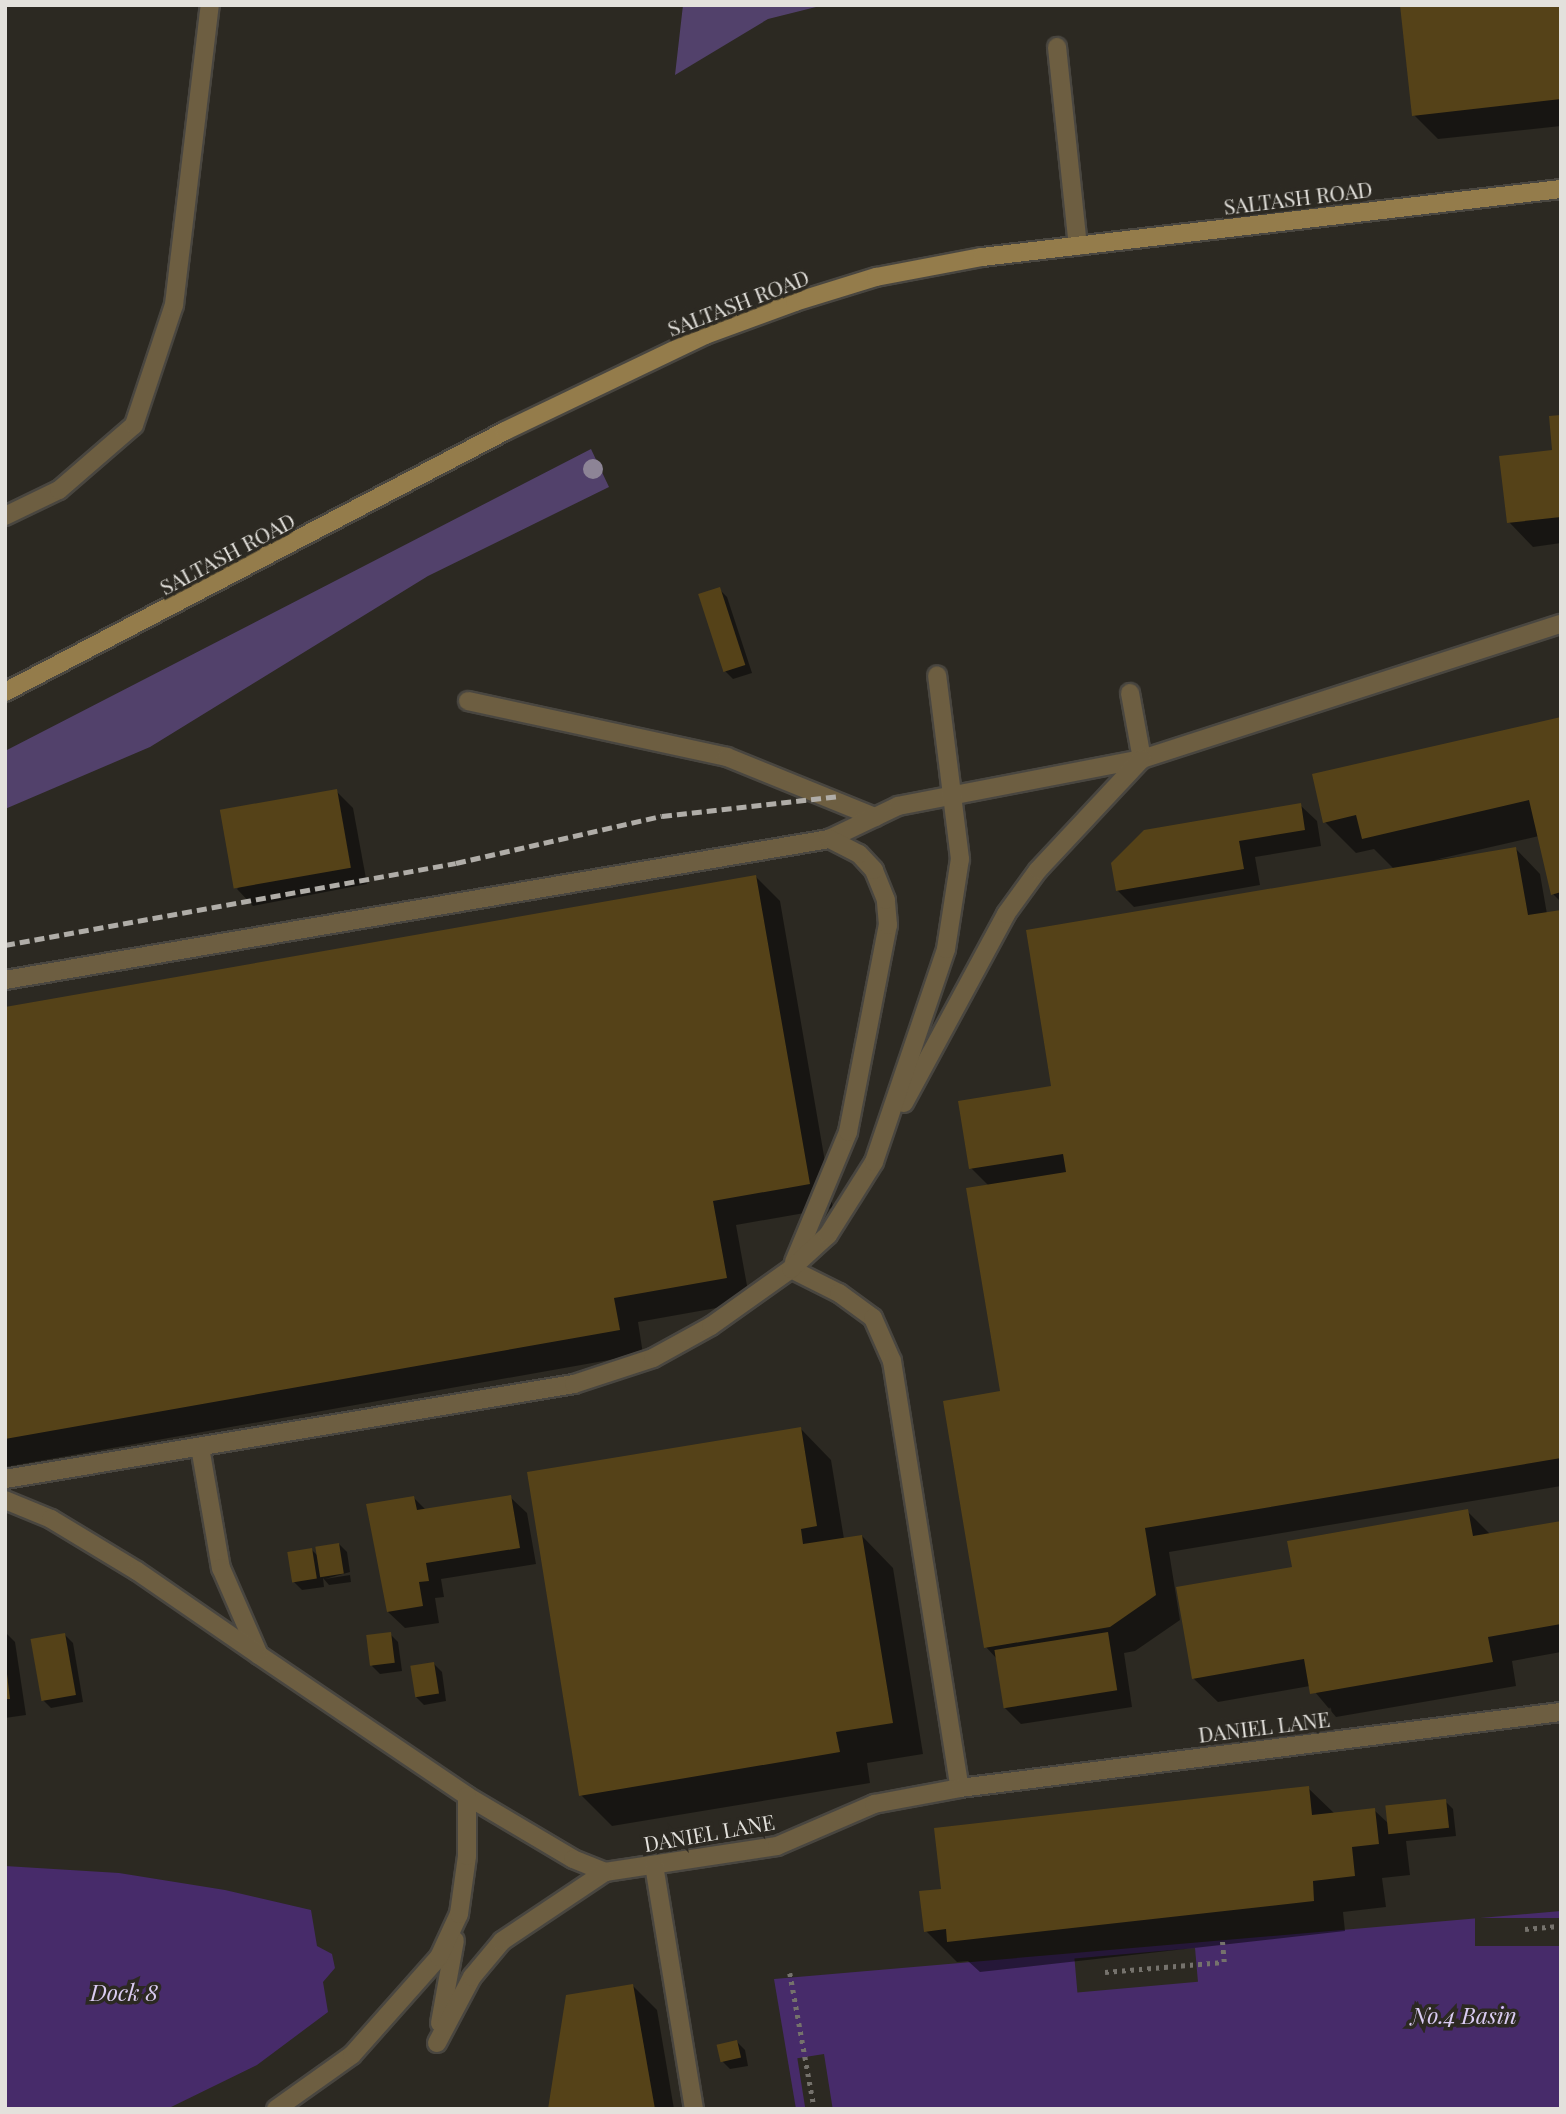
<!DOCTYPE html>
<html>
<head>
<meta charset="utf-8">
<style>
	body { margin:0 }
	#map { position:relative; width:1566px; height:2114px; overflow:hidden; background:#2c2922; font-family:"Playfair Display",serif }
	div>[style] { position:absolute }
	.green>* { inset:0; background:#52416b }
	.water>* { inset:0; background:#472b6a }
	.pier>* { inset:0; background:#2c2922; transform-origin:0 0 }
	.shadow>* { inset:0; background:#0007 }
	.building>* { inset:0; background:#554218; transform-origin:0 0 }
	.path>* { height:4.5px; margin-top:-2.25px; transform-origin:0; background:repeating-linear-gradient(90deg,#75726c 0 3.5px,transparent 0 8.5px) }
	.roads { filter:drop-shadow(2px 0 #494640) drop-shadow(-2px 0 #494640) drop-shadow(0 2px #494640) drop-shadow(0 -2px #494640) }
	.service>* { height:18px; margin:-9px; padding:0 9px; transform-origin:9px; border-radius:9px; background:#6d5e41 }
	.secondary>* { height:18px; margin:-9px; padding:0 9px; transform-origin:9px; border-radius:9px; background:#947c4b }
	.rail>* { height:5px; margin-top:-2.5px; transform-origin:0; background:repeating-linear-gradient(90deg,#b0ada8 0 10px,transparent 0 15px) }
	.trees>* { width:20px; height:20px; margin:-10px; border-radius:50%; background:#8d8496 }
	span { translate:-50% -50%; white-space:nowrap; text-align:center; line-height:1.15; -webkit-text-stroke:7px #2c2922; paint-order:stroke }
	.street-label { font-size:21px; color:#e3e1dc }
	.water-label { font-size:23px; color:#daccf2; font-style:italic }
	.frame { position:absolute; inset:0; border:7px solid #e3e1dc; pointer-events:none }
</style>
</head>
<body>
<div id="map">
	<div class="green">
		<div style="clip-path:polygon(683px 5px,824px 5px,768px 19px,675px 75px)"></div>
		<div style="clip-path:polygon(591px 449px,609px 487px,428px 576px,150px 747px,5px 809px,5px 751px)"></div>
	</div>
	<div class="water">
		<div style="clip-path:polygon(5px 1866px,119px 1873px,225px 1890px,311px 1910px,317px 1946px,332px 1954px,335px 1968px,323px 1982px,328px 2012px,257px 2065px,167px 2109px,5px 2109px)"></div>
		<div style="clip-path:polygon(1561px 1911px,1561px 2109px,796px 2109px,774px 1979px)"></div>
	</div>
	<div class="pier">
		<div style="left:1561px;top:1918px;width:28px;height:86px;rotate:90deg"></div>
		<div style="left:1195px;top:1948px;width:34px;height:121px;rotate:85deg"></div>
		<div style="left:824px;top:2054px;width:56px;height:27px;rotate:81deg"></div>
	</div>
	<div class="shadow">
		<div style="clip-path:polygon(1561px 5px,1561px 126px,1438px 139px,1414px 115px)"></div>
		<div style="clip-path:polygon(1561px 416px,1561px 543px,1533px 547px,1509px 522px,1554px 451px)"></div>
		<div style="clip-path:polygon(719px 589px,727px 597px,752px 673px,733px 679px,725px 671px)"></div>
		<div style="clip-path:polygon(1561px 718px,1561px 902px,1553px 894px,1539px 836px,1434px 860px,1516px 849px,1540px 874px,1547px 914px,1561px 911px,1561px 1486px,1169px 1552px,1180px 1620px,1135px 1651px,1124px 1653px,1132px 1707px,1021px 1724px,1004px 1707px,997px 1659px,986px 1647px,1002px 1393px,989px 1186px,971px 1168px,1051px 1087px,1395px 870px,1374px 849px,1356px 853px,1325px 822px)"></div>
		<div style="clip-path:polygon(336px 791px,353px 808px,367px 884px,253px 906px,237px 889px)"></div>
		<div style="clip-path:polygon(1300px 805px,1317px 821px,1321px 846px,1255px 857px,1260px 885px,1134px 907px,1117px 890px)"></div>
		<div style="clip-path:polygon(756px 877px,780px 901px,833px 1208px,736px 1225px,750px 1302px,638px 1322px,643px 1354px,5px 1467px,5px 1009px)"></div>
		<div style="clip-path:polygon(800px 1428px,831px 1460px,844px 1539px,862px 1536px,893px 1568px,923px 1754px,867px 1763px,870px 1783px,612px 1826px,581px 1795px)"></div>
		<div style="clip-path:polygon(510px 1497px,527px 1513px,536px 1564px,441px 1579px,444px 1597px,435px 1598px,439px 1623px,405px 1628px,388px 1612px,414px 1498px,426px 1510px)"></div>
		<div style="clip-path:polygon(1467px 1511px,1491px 1535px,1561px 1523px,1561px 1652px,1512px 1661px,1516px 1686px,1336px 1717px,1310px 1686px,1218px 1702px,1193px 1678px,1294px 1569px)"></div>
		<div style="clip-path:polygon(339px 1544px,347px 1552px,350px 1572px,325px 1579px,350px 1575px,351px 1582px,329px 1585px,323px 1578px,324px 1587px,302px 1590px,294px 1582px,311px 1549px,318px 1556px)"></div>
		<div style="clip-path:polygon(5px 1632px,15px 1642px,26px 1715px,5px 1718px)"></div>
		<div style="clip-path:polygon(390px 1634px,398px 1642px,402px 1671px,380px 1674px,372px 1666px)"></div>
		<div style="clip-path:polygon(65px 1635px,73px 1643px,83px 1702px,51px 1708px,43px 1700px)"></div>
		<div style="clip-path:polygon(434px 1664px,442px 1672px,446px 1701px,424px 1705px,416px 1697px)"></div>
		<div style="clip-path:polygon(1308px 1788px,1335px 1814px,1374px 1810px,1389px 1824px,1445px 1801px,1453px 1809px,1456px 1836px,1406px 1841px,1410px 1875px,1382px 1878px,1386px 1907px,1343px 1912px,1345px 1931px,980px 1972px,968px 1961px,957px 1962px,926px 1931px,943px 1890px)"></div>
		<div style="clip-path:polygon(632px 1985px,657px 2010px,674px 2109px,549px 2109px)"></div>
		<div style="clip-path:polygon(737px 2042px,745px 2050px,748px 2066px,730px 2069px,722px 2061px)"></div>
	</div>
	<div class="building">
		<div style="clip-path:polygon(1400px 5px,1561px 5px,1561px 99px,1412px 116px)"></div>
		<div style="clip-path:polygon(1561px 415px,1561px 517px,1507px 523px,1499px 456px,1552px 450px,1549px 416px)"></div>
		<div style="left:720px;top:587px;width:82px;height:23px;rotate:72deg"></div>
		<div style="clip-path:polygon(1561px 717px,1561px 892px,1551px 895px,1529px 800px,1362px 839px,1356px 815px,1323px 823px,1312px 774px)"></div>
		<div style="left:337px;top:789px;width:80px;height:119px;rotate:80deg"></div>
		<div style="clip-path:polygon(1301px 803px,1305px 830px,1239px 841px,1244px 869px,1116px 891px,1111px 863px,1144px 830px)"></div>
		<div style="clip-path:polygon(1516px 847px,1528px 915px,1561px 910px,1561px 1458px,1145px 1528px,1156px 1595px,1110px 1627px,984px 1648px,943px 1401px,1000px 1391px,966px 1188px,1066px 1172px,1063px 1154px,969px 1169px,958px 1101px,1051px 1086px,1026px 930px)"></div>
		<div style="clip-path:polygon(756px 875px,810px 1184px,713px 1201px,727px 1278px,614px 1298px,620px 1330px,5px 1439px,5px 1007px)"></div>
		<div style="clip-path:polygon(801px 1427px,817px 1526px,801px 1529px,803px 1544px,862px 1535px,893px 1723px,836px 1732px,840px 1752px,579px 1796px,527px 1472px)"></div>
		<div style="clip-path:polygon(511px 1495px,520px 1548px,426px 1563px,429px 1581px,419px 1582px,423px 1606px,387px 1612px,366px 1504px,414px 1496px,417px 1510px)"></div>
		<div style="clip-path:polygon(1468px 1509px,1473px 1536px,1561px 1521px,1561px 1624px,1488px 1637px,1493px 1662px,1310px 1694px,1304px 1659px,1192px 1679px,1176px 1587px,1292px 1567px,1287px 1541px)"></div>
		<div style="left:339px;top:1543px;width:31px;height:24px;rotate:81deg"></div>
		<div style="left:312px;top:1548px;width:31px;height:25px;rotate:81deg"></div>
		<div style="left:391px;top:1632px;width:31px;height:25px;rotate:83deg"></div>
		<div style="left:1108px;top:1632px;width:59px;height:115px;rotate:81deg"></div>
		<div style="left:65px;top:1633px;width:63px;height:35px;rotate:80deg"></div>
		<div style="left:434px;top:1662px;width:32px;height:24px;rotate:81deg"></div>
		<div style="clip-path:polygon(7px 1674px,10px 1699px,5px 1699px,5px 1675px)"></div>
		<div style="clip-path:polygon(1309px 1786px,1312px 1815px,1375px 1808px,1379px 1844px,1352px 1847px,1355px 1876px,1313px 1881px,1314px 1901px,947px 1942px,946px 1929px,924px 1932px,919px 1891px,941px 1889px,934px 1828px)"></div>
		<div style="left:1446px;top:1799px;width:29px;height:61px;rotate:84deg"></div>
		<div style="clip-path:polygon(633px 1984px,655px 2109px,548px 2109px,566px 1995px)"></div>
		<div style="left:737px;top:2040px;width:18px;height:21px;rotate:77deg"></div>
	</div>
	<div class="path">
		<div style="left:1525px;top:1929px;width:36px;rotate:-5deg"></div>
		<div style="left:1105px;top:1972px;width:119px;rotate:-4.8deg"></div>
		<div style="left:1224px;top:1962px;width:21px;rotate:-95deg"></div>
		<div style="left:790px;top:1973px;width:136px;rotate:79.8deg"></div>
	</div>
	<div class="roads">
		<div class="service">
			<div style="left:1057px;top:47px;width:200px;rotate:84deg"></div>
			<div style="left:5px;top:516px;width:60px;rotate:-25.7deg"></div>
			<div style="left:59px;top:490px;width:99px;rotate:-40.9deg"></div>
			<div style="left:134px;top:425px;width:126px;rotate:-71.6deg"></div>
			<div style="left:174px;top:305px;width:302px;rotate:-83.2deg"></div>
			<div style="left:1130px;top:693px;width:67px;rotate:79.7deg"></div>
			<div style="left:468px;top:701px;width:265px;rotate:12.2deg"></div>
			<div style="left:727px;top:757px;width:160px;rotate:22.1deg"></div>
			<div style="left:5px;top:980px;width:836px;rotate:-9.71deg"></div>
			<div style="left:829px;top:839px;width:76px;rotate:-25.6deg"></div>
			<div style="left:898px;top:806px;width:248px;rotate:-10.9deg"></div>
			<div style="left:1142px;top:759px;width:440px;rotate:-17.9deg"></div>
			<div style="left:904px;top:1103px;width:215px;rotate:-61.6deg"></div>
			<div style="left:1006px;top:914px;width:54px;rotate:-54deg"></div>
			<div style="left:1038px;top:870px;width:152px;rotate:-46.9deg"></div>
			<div style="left:794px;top:1262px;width:141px;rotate:-67.4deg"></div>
			<div style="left:848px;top:1132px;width:211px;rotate:-79.1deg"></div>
			<div style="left:888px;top:925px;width:25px;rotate:-95deg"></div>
			<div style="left:886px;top:900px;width:32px;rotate:-112deg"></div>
			<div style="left:874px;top:870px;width:22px;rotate:-133deg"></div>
			<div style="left:859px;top:854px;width:34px;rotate:-153deg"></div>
			<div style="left:791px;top:1269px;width:54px;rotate:26.6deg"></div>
			<div style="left:839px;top:1293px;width:42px;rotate:36.3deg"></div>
			<div style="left:873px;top:1318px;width:47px;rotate:66.2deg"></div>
			<div style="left:892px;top:1361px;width:432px;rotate:81deg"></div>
			<div style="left:200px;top:1447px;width:123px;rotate:80.2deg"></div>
			<div style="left:221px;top:1568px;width:95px;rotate:66.4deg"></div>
			<div style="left:259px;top:1655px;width:251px;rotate:34.1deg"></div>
			<div style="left:467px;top:1796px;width:123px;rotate:30.7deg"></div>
			<div style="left:573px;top:1859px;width:35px;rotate:22deg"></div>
			<div style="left:605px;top:1872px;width:174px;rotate:-8.6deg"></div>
			<div style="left:777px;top:1846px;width:106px;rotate:-23.4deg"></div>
			<div style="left:874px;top:1804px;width:87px;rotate:-10.5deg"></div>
			<div style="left:960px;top:1788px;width:606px;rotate:-7.21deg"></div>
			<div style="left:5px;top:1479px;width:577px;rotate:-9.48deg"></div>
			<div style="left:574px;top:1384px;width:83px;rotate:-18.2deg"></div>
			<div style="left:653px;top:1358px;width:66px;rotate:-28.9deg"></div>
			<div style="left:711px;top:1326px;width:98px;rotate:-35.5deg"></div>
			<div style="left:791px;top:1269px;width:50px;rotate:-42.6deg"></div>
			<div style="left:828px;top:1235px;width:86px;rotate:-57.8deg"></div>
			<div style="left:874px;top:1162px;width:225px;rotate:-71.3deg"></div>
			<div style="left:946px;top:949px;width:91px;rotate:-81.2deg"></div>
			<div style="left:960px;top:859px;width:185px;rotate:-97.1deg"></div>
			<div style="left:5px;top:1500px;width:50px;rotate:22.4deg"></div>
			<div style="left:51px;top:1519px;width:100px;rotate:31.2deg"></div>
			<div style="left:137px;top:1571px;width:145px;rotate:34.6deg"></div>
			<div style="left:654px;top:1865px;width:247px;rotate:80.7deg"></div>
			<div style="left:440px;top:2023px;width:84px;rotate:-79.8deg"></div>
			<div style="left:437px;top:2043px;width:75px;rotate:-62.1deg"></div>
			<div style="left:472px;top:1977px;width:47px;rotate:-50.2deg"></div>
			<div style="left:502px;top:1941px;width:124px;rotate:-33.8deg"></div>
			<div style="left:276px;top:2109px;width:93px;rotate:-35.4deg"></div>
			<div style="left:352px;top:2055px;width:131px;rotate:-48.4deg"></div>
			<div style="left:439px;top:1957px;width:47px;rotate:-65.1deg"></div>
			<div style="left:459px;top:1914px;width:59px;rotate:-82.1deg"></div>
			<div style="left:467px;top:1856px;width:60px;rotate:-90deg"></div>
		</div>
		<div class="secondary">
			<div style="left:5px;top:692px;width:564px;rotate:-27.56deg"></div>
			<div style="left:505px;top:431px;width:222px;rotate:-25.6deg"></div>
			<div style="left:705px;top:335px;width:96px;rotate:-20.1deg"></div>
			<div style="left:795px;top:302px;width:85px;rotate:-17.2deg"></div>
			<div style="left:876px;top:277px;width:108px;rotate:-10.7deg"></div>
			<div style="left:982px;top:257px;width:583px;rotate:-6.7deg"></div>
		</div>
	</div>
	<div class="rail">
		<div style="left:5px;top:945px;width:458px;rotate:-10.3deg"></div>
		<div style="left:456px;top:863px;width:211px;rotate:-12.9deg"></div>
		<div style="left:662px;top:816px;width:179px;rotate:-6.4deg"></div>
	</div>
	<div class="trees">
		<div style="left:593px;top:469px"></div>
	</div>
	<div class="street-label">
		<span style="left:1298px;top:197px;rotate:-7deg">SALTASH ROAD</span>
		<span style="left:738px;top:302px;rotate:-21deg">SALTASH ROAD</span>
		<span style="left:227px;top:553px;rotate:-28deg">SALTASH ROAD</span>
		<span style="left:1264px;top:1726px;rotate:-7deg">DANIEL LANE</span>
		<span style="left:709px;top:1832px;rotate:-10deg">DANIEL LANE</span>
	</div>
	<div class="water-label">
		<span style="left:124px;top:1992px">Dock 8</span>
		<span style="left:1464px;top:2015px">No.4 Basin</span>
	</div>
	<div class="frame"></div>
</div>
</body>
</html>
